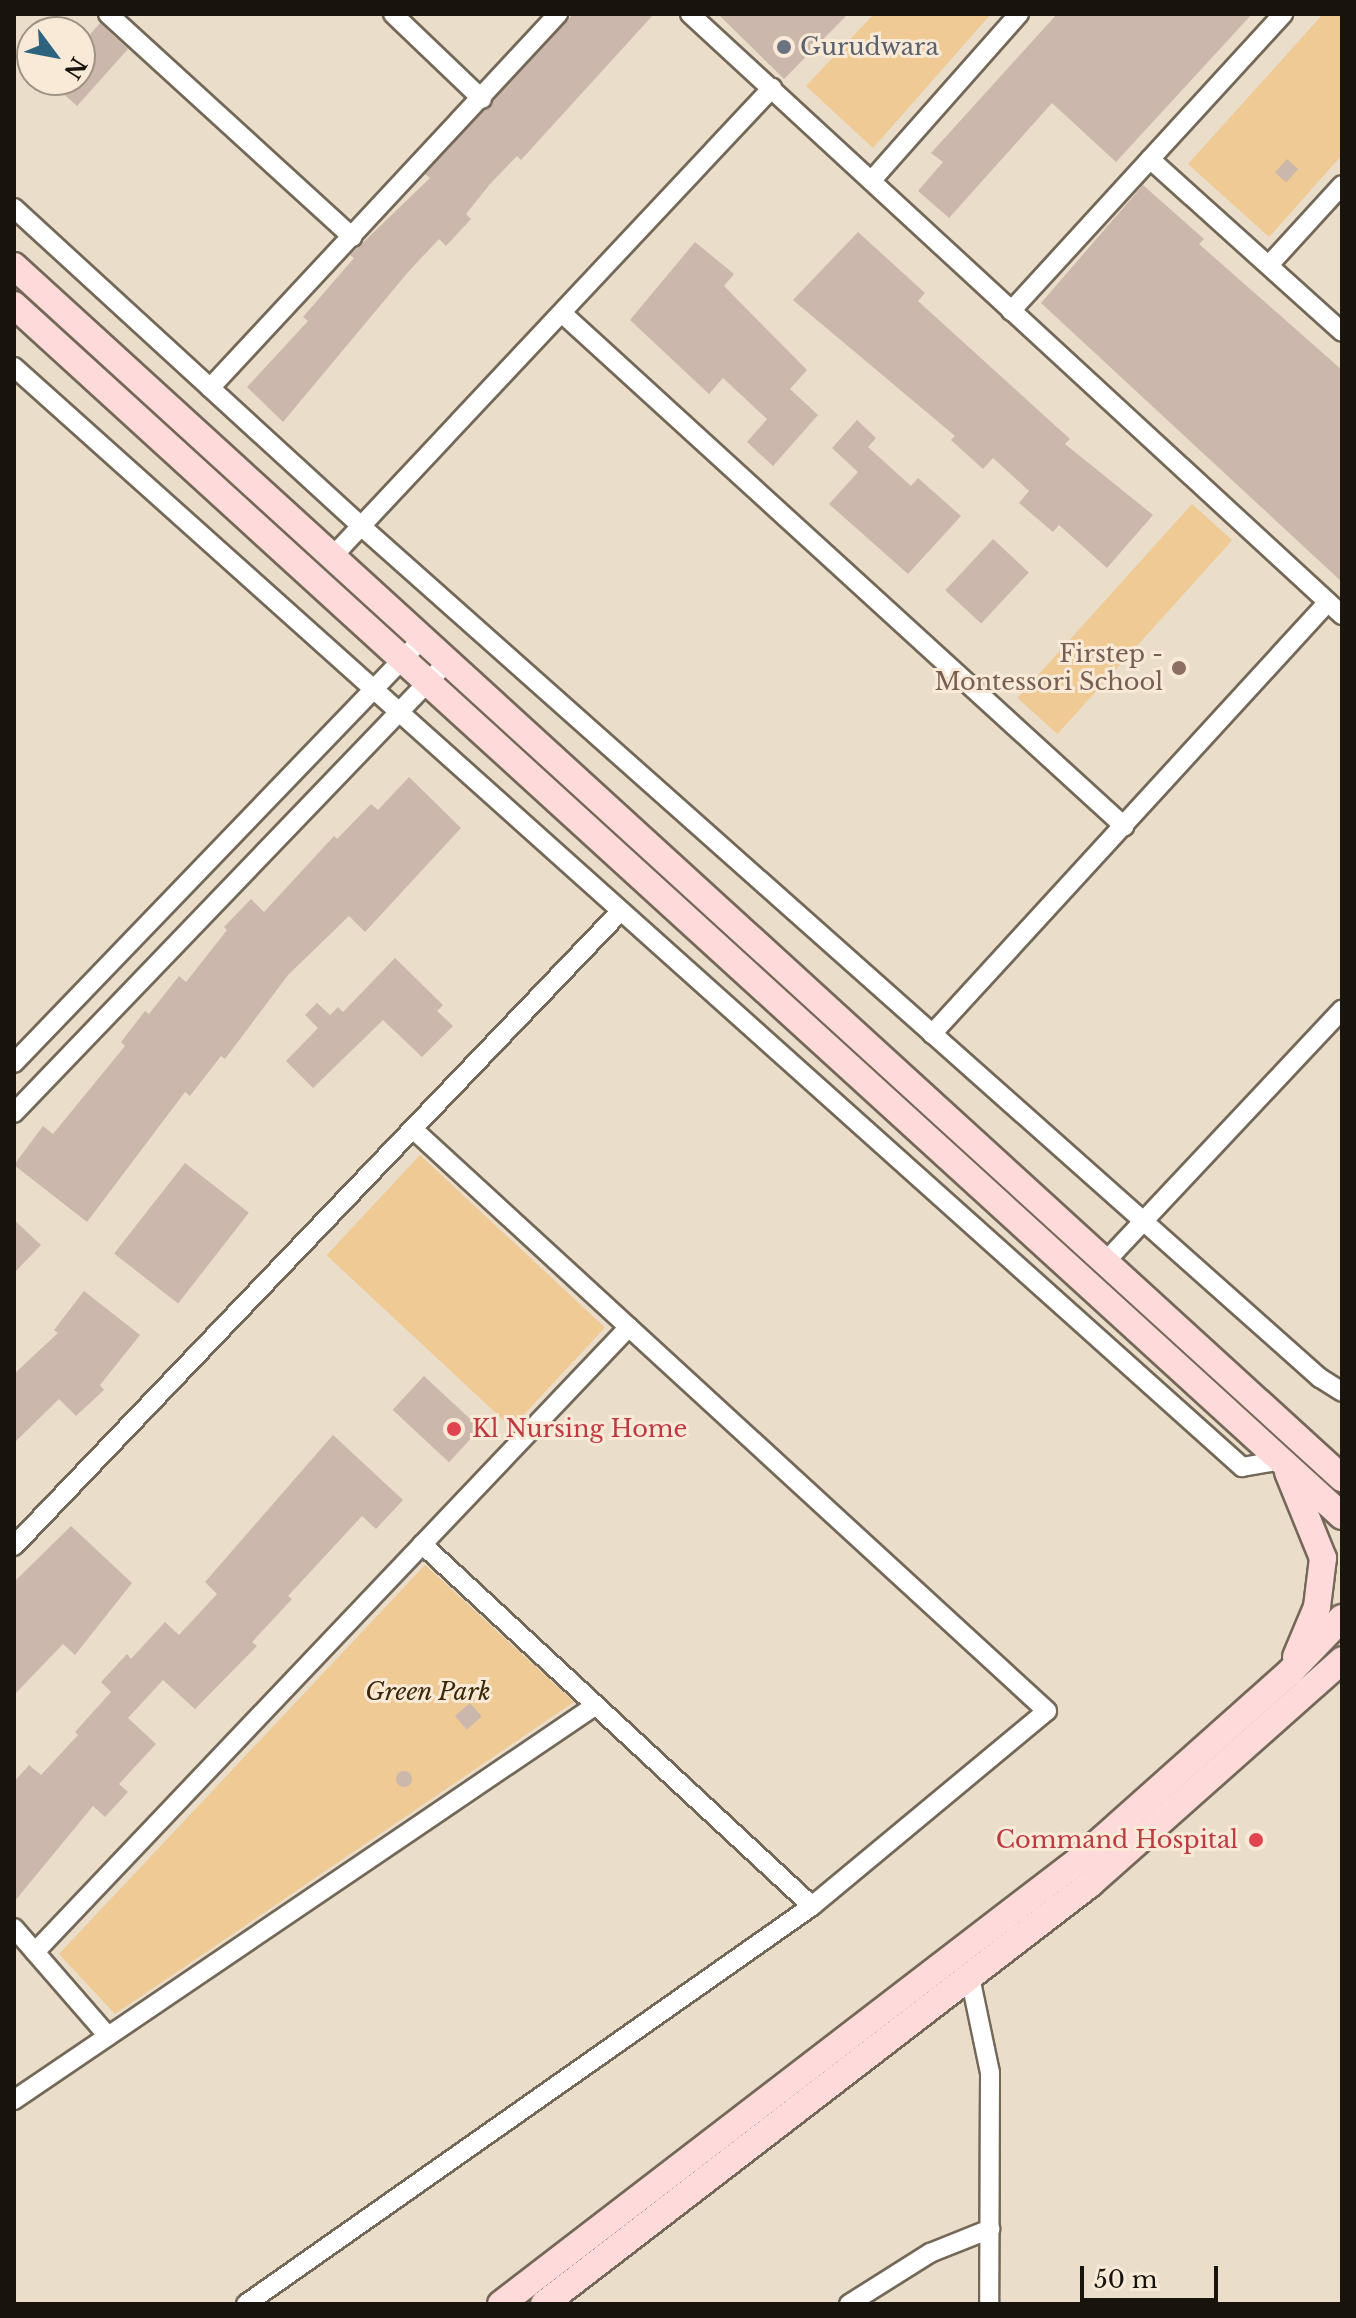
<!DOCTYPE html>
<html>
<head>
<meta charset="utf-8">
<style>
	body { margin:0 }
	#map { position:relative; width:1356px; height:2318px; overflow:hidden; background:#eaddca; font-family:"Libre Baskerville",serif }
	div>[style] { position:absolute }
	.green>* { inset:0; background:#efca94; transform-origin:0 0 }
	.building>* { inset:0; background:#ccb7ac; transform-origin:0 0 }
	.round { border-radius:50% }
	.roads { filter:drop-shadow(2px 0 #746858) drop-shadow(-2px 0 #746858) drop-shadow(0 2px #746858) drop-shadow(0 -2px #746858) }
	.street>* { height:18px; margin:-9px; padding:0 9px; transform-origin:9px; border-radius:9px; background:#fff }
	.secondary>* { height:26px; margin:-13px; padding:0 13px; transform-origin:13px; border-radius:13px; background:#fedbda }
	.dots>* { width:22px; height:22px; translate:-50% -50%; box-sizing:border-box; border:4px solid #f8ead7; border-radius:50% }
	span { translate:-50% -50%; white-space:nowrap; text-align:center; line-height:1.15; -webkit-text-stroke:6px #f8ead7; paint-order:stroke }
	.worship-label { font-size:24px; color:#5b616d }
	.left { translate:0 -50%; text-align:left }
	.education-label { font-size:24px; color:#785e54 }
	.right { translate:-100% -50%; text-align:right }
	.health-label { font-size:24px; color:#be3a42 }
	.park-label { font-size:24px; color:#3c2808; font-style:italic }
	.frame { position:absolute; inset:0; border:16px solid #18130d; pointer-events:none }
	.north { position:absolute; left:16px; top:16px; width:80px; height:80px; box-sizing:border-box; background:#f8ead7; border:2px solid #9e9486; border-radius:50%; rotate:122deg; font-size:22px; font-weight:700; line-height:32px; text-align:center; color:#18130d }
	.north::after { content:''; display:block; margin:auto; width:28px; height:36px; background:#2e637f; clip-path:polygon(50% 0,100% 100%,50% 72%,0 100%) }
	.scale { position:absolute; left:1080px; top:2266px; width:138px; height:36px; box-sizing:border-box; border:4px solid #18130d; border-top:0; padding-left:10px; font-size:24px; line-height:28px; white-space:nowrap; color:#18130d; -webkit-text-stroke:6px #f8ead7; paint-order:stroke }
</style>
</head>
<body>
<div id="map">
	<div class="green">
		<div style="clip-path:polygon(874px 14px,991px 14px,873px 148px,806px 86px)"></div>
		<div style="clip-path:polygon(1323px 14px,1342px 14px,1342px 155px,1269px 237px,1188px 164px)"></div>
		<div style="left:1192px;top:504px;width:54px;height:261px;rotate:42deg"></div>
		<div style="left:420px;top:1155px;width:253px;height:137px;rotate:43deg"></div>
		<div style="clip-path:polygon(425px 1565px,574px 1702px,115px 2014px,59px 1954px)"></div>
	</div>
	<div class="building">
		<div style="clip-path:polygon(573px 14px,654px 14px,521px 160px,517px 156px,490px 184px,466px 214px,471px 219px,446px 246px,439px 239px,409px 271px,283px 422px,247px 387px,308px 321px,303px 317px,354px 258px,350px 255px,430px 178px,425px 174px)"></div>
		<div style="clip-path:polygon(718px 14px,848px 14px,784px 79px)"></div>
		<div style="clip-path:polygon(1057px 14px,1252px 14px,1116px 162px,1052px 103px,949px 218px,918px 191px,943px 162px,931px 153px)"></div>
		<div style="clip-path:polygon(100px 23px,128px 49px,77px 106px,48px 80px,80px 80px,80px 46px)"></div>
		<div style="left:1287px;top:159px;width:15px;height:18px;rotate:42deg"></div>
		<div style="clip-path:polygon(1143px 185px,1204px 239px,1199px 244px,1342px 370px,1342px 582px,1041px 303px)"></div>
		<div style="clip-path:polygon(858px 232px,925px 293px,918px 301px,1070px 439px,1065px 444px,1153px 515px,1107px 568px,1059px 525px,1053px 532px,1019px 503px,1029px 491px,993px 458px,983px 469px,951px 440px,955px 436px,793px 300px)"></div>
		<div style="clip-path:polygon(695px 242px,734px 274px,724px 286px,807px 370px,790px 389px,818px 415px,773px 466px,747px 442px,767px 419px,723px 378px,709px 394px,630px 320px)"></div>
		<div style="clip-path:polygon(857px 420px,876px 438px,868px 447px,911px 486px,918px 478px,961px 516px,908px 574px,829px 504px,858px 472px,832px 448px)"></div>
		<div style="left:993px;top:539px;width:49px;height:70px;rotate:43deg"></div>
		<div style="clip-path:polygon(409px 777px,461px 828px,365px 932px,349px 916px,288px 975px,225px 1059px,221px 1056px,190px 1096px,185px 1092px,87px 1222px,14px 1165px,43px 1126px,53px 1134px,125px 1046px,121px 1042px,145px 1011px,149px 1014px,179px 976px,186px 982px,227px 930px,224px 927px,251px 899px,264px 912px,334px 836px,337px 839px,371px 804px,378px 810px)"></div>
		<div style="clip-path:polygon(395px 958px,443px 1005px,437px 1011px,453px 1026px,422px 1057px,383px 1020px,313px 1088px,286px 1061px,318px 1028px,305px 1015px,317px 1003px,330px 1015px,338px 1007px,343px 1012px)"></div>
		<div style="left:185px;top:1163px;width:81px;height:115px;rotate:38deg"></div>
		<div style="clip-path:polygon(14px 1220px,41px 1245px,14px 1273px)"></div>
		<div style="clip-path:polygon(84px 1291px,140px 1335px,100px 1385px,104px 1390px,76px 1416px,59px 1399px,14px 1443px,14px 1374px,58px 1333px,54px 1330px)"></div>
		<div style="left:424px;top:1376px;width:77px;height:46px;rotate:43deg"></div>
		<div style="clip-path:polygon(333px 1435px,403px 1500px,376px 1529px,362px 1516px,288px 1596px,292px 1599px,252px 1642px,257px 1646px,195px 1709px,163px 1680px,128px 1718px,156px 1744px,119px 1784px,128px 1792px,105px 1817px,93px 1806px,14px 1902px,14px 1782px,29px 1765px,41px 1775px,78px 1735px,75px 1732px,111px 1692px,101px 1682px,127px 1654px,131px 1659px,165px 1622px,179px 1635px,217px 1594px,205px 1582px)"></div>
		<div style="clip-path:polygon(71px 1526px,132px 1583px,75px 1655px,63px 1644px,14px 1695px,14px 1582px)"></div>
		<div style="left:470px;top:1703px;width:18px;height:20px;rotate:49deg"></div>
		<div class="round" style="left:396px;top:1771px;width:16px;height:16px"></div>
	</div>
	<div class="roads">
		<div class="street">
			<div style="left:108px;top:14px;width:331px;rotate:42.4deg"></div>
			<div style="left:393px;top:14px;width:123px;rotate:43.7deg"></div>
			<div style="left:690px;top:14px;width:887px;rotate:42.67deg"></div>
			<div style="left:1150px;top:159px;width:258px;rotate:42deg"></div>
			<div style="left:872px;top:180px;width:222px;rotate:-48.5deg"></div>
			<div style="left:14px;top:208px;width:471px;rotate:42.5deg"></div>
			<div style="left:361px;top:526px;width:1283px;rotate:41.62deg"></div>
			<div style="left:1320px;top:1378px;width:26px;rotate:32deg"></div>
			<div style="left:1269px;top:265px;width:108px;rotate:-47.6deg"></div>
			<div style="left:1011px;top:311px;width:403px;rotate:-47.5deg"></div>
			<div style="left:563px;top:314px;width:760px;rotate:42.39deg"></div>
			<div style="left:14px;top:367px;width:1649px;rotate:41.85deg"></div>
			<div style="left:1242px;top:1467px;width:41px;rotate:-9.9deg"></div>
			<div style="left:210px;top:388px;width:511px;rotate:-47.06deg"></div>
			<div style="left:333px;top:556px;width:642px;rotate:-46.83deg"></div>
			<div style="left:932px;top:1034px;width:586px;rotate:-47.49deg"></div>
			<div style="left:14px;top:1063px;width:590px;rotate:-46.1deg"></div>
			<div style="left:14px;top:1113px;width:627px;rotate:-46.16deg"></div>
			<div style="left:1106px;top:1261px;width:345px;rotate:-46.8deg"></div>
			<div style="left:422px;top:1544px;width:532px;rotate:42.87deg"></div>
			<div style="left:14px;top:1546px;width:876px;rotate:-46.3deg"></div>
			<div style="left:14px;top:1928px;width:143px;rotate:49deg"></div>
			<div style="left:35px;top:1952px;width:862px;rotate:-46.46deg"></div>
			<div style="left:970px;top:1977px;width:98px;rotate:78.2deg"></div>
			<div style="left:990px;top:2073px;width:231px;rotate:90.2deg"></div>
			<div style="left:14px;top:2100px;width:703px;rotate:-34.16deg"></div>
			<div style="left:246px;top:2304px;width:692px;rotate:-35.11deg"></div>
			<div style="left:812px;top:1906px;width:305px;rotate:-39.7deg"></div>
			<div style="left:1047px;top:1711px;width:859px;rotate:-137.45deg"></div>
			<div style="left:849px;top:2304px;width:96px;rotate:-32.2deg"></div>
			<div style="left:930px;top:2253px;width:65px;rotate:-21.8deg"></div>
		</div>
		<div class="secondary">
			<div style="left:14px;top:266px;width:1798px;rotate:42.39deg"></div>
			<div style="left:14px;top:305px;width:1797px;rotate:42.36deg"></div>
			<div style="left:1288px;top:1472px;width:93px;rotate:67.9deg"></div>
			<div style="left:1323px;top:1558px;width:49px;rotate:97deg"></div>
			<div style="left:1317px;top:1607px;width:54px;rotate:112.8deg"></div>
			<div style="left:501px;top:2304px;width:730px;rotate:-37.54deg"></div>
			<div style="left:1080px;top:1859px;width:281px;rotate:-41.7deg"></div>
			<div style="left:1290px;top:1672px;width:75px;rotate:-46.1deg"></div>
			<div style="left:544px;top:2304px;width:689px;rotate:-37.57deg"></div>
			<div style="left:1090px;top:1884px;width:337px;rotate:-41.6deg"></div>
		</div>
	</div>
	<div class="dots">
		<div style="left:784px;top:47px;background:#6b7280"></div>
		<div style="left:1179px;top:668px;background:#8d6e63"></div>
		<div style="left:454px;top:1429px;background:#e0444e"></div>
		<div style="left:1256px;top:1840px;background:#e0444e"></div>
	</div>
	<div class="worship-label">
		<span class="left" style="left:800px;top:47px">Gurudwara</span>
	</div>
	<div class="education-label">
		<span class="right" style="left:1163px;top:668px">Firstep -<br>Montessori School</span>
	</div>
	<div class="health-label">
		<span class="left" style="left:472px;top:1429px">Kl Nursing Home</span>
		<span class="right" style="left:1238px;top:1840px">Command Hospital</span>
	</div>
	<div class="park-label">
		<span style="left:428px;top:1692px">Green Park</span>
	</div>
	<div class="frame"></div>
	<div class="north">N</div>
	<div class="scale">50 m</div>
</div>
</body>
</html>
